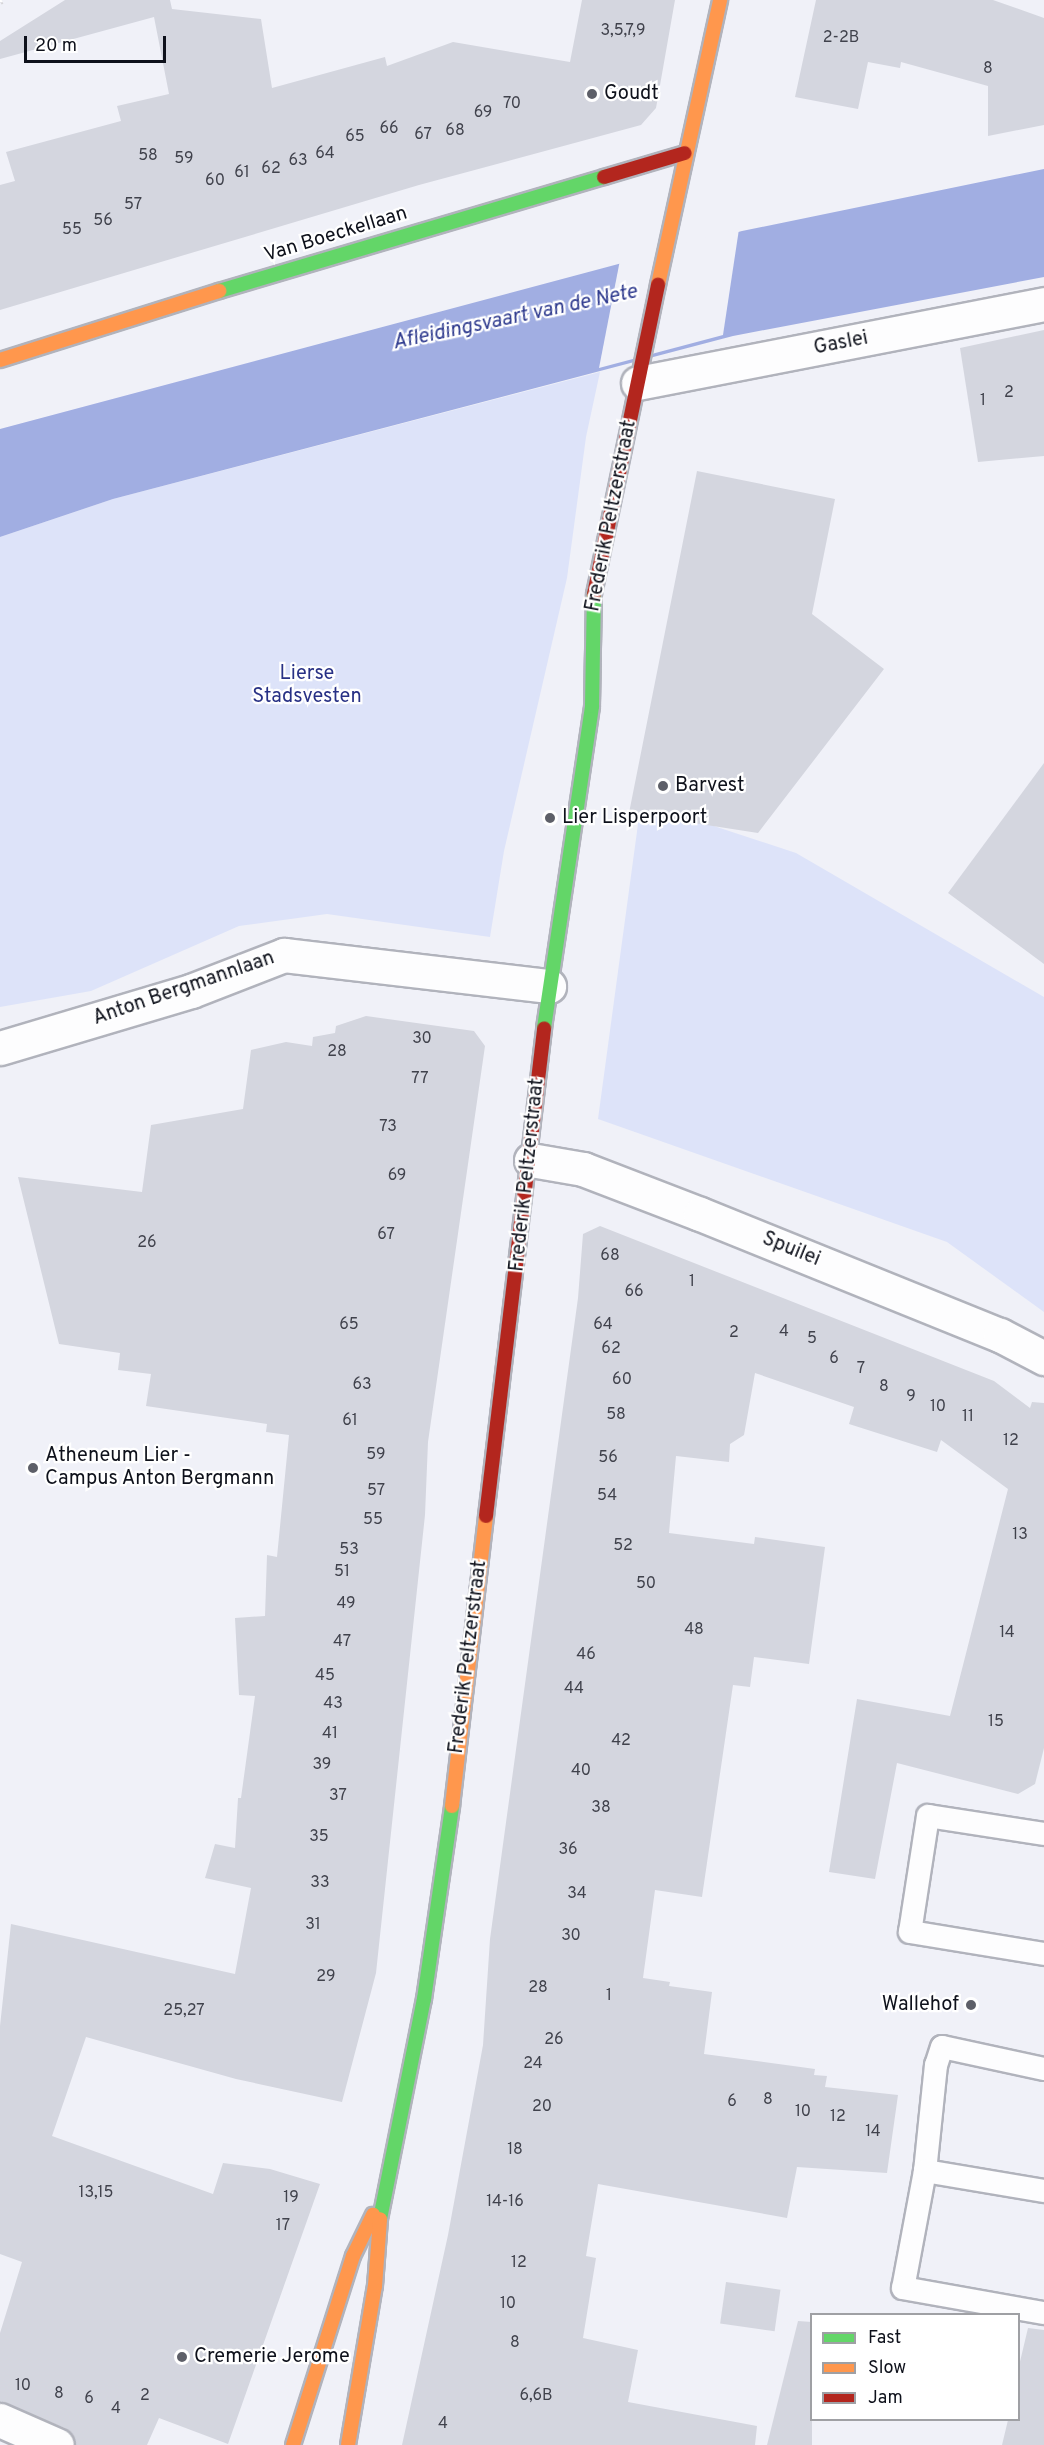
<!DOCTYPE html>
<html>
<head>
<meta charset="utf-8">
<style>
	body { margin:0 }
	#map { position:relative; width:1044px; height:2445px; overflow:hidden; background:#f0f1f8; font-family:Overpass,sans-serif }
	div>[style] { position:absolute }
	.green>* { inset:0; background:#dde3f9 }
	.water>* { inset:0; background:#a1aee2 }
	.pier>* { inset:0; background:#f0f1f8 }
	.building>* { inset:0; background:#d4d6df; transform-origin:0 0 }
	.roads { filter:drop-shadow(2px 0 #b1b3bc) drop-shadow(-2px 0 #b1b3bc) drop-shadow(0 2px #b1b3bc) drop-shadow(0 -2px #b1b3bc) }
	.lane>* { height:22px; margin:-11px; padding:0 11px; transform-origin:11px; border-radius:11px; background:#fdfdfe }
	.street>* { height:33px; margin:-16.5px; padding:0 16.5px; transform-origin:16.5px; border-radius:16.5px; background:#fdfdfe }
	.fast>* { height:14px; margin:-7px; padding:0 7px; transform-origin:7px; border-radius:7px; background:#63d668 }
	.slow>* { height:14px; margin:-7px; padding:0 7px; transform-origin:7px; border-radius:7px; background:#ff974d }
	.jam>* { height:14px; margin:-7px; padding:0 7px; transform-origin:7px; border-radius:7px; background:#b3261e }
	.rail>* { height:7px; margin-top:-3.5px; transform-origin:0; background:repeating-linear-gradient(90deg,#fff 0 14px,#d5d5d8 0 28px); box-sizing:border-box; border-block:2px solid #d5d5d8 }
	.dots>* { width:16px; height:16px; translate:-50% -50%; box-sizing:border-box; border:3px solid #fff; border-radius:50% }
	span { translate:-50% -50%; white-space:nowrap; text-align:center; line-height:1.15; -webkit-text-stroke:4.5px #fff; paint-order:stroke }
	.number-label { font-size:16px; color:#40424c }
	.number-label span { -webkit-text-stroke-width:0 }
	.poi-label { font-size:20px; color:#0e111b }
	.left { translate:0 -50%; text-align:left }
	.right { translate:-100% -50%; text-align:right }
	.street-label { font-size:20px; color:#0e111b }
	.park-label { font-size:20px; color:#283185 }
	.water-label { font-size:21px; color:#2e3a8e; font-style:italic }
	.legend { position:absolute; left:810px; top:2313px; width:210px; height:108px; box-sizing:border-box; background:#fff; border:2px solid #9fa0a4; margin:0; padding:8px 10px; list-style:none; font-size:18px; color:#0e111b }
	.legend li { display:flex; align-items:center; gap:12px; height:30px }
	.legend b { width:30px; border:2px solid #9fa0a4 }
	.scale { position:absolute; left:24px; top:36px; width:142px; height:27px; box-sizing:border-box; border:3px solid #0e111b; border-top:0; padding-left:8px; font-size:18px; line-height:21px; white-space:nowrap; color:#0e111b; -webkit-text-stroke:4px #fff; paint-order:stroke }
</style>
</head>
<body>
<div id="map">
	<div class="green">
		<div style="clip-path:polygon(600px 372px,586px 437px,567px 578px,504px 851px,490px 937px,327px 914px,239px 926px,91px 991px,0 1007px,0 537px,113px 499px)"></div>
		<div style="clip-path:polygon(641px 802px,796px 853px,1044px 997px,1044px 1312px,947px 1242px,598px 1119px)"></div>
	</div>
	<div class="water">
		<div style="clip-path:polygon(1044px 169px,1044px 277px,733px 336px,113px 499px,0 537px,0 429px,742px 231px)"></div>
	</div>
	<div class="pier">
		<div style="clip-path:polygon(739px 229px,723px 335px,599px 368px,620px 260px)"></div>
	</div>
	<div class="building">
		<div style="clip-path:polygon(65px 0,170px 0,172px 9px,261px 19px,272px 88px,385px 57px,387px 66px,453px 42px,570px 62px,582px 0,675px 0,656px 108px,641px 125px,419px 185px,0 310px,0 185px,15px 181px,6px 152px,121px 121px,117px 106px,169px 94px,154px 17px,0 59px,0 41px)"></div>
		<div style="clip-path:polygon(816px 0,993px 0,1044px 18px,1044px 125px,988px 136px,988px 86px,901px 62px,900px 68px,868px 62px,858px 109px,795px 97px)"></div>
		<div style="clip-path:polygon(1044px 330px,1044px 456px,978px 462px,960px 348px)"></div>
		<div style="clip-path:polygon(697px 471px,835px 499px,812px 614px,884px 669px,758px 833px,629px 813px)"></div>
		<div style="clip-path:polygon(1044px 763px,1044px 964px,948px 893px)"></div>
		<div style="clip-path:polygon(366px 1016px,474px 1031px,485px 1046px,428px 1442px,425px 1515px,376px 1973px,342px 2102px,236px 2079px,86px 2037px,52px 2136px,213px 2194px,223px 2163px,270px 2169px,320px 2184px,228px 2444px,159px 2418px,147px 2445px,75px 2445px,72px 2434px,65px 2428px,0 2402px,0 2333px,22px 2262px,0 2254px,0 2026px,11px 1924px,235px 1974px,251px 1888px,205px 1878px,215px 1844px,235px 1848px,238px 1798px,241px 1798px,255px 1696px,239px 1695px,235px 1618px,265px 1616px,267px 1555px,277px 1557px,289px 1435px,266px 1432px,267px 1424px,146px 1406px,151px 1374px,118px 1370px,120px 1353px,59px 1344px,18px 1177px,142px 1192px,151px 1125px,243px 1109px,251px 1050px,286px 1042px,312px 1046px,313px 1037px,335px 1033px,336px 1026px)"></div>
		<div style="clip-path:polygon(600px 1226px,994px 1381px,1030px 1408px,1032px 1402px,1044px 1403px,1044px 1748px,1035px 1784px,1018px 1794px,897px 1763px,875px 1879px,829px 1872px,857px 1699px,950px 1716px,1008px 1489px,941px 1440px,937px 1452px,849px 1424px,854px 1407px,755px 1373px,744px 1435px,730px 1444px,729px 1462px,676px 1456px,669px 1533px,754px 1544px,755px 1537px,825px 1547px,809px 1664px,754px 1657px,750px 1687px,733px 1685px,702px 1897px,655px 1890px,643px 1978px,670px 1982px,669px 1986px,712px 1992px,704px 2054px,815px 2069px,814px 2075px,827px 2076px,825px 2087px,898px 2095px,887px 2173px,797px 2167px,787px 2218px,598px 2184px,586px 2256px,596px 2258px,583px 2338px,638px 2350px,628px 2402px,757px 2426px,755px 2445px,402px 2445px,448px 2235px,483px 2045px,490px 1939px,578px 1298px,583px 1234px)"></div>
		<div style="left:726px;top:2282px;width:55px;height:42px;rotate:8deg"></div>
		<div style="clip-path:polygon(798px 2321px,812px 2322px,812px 2445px,767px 2445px)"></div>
		<div style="clip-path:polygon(1028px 2328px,1044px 2330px,1044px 2445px,1002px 2445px,1008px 2420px,1018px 2420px,1018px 2370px)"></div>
	</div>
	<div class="roads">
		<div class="lane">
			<div style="left:1044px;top:1834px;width:117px;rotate:-171.2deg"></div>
			<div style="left:928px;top:1816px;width:117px;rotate:98.8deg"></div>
			<div style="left:910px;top:1932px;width:136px;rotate:9.3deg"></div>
			<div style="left:1044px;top:2069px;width:104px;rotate:-167.8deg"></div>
			<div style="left:942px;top:2047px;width:19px;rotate:108deg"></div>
			<div style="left:936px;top:2065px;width:107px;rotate:95.9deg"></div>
			<div style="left:925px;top:2171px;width:119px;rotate:100.6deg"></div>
			<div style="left:903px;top:2288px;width:143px;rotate:10.1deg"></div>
			<div style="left:925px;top:2171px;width:121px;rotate:9.5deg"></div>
		</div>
		<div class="street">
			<div style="left:638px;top:383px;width:414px;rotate:-11deg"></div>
			<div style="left:0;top:1048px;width:199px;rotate:-16.6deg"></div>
			<div style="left:191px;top:991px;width:100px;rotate:-21.2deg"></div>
			<div style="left:284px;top:955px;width:267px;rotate:6.7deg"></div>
			<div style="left:531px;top:1160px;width:53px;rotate:9.8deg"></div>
			<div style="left:583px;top:1169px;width:125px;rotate:21deg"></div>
			<div style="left:700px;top:1214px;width:323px;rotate:22deg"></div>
			<div style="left:1000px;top:1335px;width:50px;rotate:27.6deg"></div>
			<div style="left:0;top:2420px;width:62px;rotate:23.7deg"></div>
		</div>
		<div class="fast">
			<div style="left:219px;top:291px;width:402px;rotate:-16.5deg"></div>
			<div style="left:544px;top:1028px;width:326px;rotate:-81.5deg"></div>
			<div style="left:592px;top:706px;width:112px;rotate:-89deg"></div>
			<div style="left:380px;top:2219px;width:224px;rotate:-78.7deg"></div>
			<div style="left:424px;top:1999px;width:195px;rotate:-81.7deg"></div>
		</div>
		<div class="slow">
			<div style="left:658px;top:285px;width:292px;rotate:-77.7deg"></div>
			<div style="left:0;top:360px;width:230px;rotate:-17.5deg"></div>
			<div style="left:452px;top:1806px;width:292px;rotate:-83.3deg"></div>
			<div style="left:293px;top:2445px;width:198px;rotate:-72.4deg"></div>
			<div style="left:353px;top:2256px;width:46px;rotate:-64deg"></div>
			<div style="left:348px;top:2445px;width:161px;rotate:-80.4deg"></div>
			<div style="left:375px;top:2286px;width:67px;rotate:-85.7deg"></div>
		</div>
		<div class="jam">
			<div style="left:604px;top:177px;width:84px;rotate:-16.5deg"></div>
			<div style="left:594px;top:594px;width:316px;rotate:-78.3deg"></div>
			<div style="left:486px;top:1516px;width:491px;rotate:-83.2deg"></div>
		</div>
	</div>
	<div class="rail">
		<div style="left:0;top:1px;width:2px;rotate:-27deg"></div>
	</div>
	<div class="dots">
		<div style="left:592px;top:94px;background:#5d5f68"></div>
		<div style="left:663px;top:786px;background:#5d5f68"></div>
		<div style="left:550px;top:818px;background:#5d5f68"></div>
		<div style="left:33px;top:1468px;background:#5d5f68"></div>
		<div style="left:971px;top:2005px;background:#5d5f68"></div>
		<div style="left:182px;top:2357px;background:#5d5f68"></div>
	</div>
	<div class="number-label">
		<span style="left:623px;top:31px">3,5,7,9</span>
		<span style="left:841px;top:38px">2-2B</span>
		<span style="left:988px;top:69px">8</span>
		<span style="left:512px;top:104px">70</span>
		<span style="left:483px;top:113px">69</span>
		<span style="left:389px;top:129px">66</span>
		<span style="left:455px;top:131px">68</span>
		<span style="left:423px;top:135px">67</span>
		<span style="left:355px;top:137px">65</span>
		<span style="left:325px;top:154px">64</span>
		<span style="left:148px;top:156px">58</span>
		<span style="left:184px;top:159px">59</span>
		<span style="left:298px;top:161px">63</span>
		<span style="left:271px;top:169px">62</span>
		<span style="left:242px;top:173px">61</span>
		<span style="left:215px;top:181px">60</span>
		<span style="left:133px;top:205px">57</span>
		<span style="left:103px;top:221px">56</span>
		<span style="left:72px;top:230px">55</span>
		<span style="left:1009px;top:393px">2</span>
		<span style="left:983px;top:401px">1</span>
		<span style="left:422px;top:1039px">30</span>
		<span style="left:337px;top:1052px">28</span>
		<span style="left:420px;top:1079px">77</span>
		<span style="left:388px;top:1127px">73</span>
		<span style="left:397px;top:1176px">69</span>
		<span style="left:386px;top:1235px">67</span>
		<span style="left:147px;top:1243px">26</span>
		<span style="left:610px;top:1256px">68</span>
		<span style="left:692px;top:1282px">1</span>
		<span style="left:634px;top:1292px">66</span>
		<span style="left:349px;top:1325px">65</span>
		<span style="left:603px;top:1325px">64</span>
		<span style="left:784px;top:1332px">4</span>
		<span style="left:734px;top:1333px">2</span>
		<span style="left:812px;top:1339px">5</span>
		<span style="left:611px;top:1349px">62</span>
		<span style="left:834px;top:1359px">6</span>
		<span style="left:861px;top:1369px">7</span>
		<span style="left:622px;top:1380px">60</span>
		<span style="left:362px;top:1385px">63</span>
		<span style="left:884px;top:1387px">8</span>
		<span style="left:911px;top:1397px">9</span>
		<span style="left:938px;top:1407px">10</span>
		<span style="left:616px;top:1415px">58</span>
		<span style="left:968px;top:1417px">11</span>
		<span style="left:350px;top:1421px">61</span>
		<span style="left:1011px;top:1441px">12</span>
		<span style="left:376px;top:1455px">59</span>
		<span style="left:608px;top:1458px">56</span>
		<span style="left:376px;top:1491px">57</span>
		<span style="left:607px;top:1496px">54</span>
		<span style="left:373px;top:1520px">55</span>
		<span style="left:1020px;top:1535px">13</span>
		<span style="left:623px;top:1546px">52</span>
		<span style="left:349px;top:1550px">53</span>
		<span style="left:342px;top:1572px">51</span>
		<span style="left:646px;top:1584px">50</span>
		<span style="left:346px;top:1604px">49</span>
		<span style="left:694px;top:1630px">48</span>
		<span style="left:1007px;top:1633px">14</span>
		<span style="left:342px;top:1642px">47</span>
		<span style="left:586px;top:1655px">46</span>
		<span style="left:325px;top:1676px">45</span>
		<span style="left:574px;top:1689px">44</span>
		<span style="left:333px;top:1704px">43</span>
		<span style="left:996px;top:1722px">15</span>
		<span style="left:330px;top:1734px">41</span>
		<span style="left:621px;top:1741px">42</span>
		<span style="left:322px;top:1765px">39</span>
		<span style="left:581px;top:1771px">40</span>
		<span style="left:338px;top:1796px">37</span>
		<span style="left:601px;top:1808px">38</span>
		<span style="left:319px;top:1837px">35</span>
		<span style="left:568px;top:1850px">36</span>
		<span style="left:320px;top:1883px">33</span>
		<span style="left:577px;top:1894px">34</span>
		<span style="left:313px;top:1925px">31</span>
		<span style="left:571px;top:1936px">30</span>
		<span style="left:326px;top:1977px">29</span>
		<span style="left:538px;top:1988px">28</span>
		<span style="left:609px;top:1996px">1</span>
		<span style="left:184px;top:2011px">25,27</span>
		<span style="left:554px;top:2040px">26</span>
		<span style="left:533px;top:2064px">24</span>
		<span style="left:768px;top:2100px">8</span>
		<span style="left:732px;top:2102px">6</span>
		<span style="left:542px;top:2107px">20</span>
		<span style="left:803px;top:2112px">10</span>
		<span style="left:838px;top:2117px">12</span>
		<span style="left:873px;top:2132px">14</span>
		<span style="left:515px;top:2150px">18</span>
		<span style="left:96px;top:2193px">13,15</span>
		<span style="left:291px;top:2198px">19</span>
		<span style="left:505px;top:2202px">14-16</span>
		<span style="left:283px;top:2226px">17</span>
		<span style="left:519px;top:2263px">12</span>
		<span style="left:508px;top:2304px">10</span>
		<span style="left:515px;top:2343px">8</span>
		<span style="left:23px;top:2386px">10</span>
		<span style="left:59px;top:2394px">8</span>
		<span style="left:145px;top:2396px">2</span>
		<span style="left:536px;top:2396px">6,6B</span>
		<span style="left:89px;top:2399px">6</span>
		<span style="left:116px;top:2409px">4</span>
		<span style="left:443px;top:2424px">4</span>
	</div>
	<div class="poi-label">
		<span class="left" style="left:604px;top:94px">Goudt</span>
		<span class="left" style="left:675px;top:786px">Barvest</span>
		<span class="left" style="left:562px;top:818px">Lier Lisperpoort</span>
		<span class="left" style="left:45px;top:1468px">Atheneum Lier -<br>Campus Anton Bergmann</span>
		<span class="right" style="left:959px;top:2005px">Wallehof</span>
		<span class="left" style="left:194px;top:2357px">Cremerie Jerome</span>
	</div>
	<div class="street-label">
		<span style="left:336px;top:235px;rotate:-17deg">Van Boeckellaan</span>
		<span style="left:841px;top:344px;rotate:-11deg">Gaslei</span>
		<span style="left:612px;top:516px;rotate:-79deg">Frederik Peltzerstraat</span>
		<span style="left:184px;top:989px;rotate:-19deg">Anton Bergmannlaan</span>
		<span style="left:528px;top:1175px;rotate:-84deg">Frederik Peltzerstraat</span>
		<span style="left:791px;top:1250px;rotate:22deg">Spuilei</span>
		<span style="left:469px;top:1657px;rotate:-83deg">Frederik Peltzerstraat</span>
	</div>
	<div class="park-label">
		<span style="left:307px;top:686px">Lierse<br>Stadsvesten</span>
	</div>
	<div class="water-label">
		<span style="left:515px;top:318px;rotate:-12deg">Afleidingsvaart van de Nete</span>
	</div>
	<ul class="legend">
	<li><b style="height:8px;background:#63d668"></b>Fast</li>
	<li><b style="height:8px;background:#ff974d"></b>Slow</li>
	<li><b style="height:8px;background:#b3261e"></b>Jam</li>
	</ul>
	<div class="scale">20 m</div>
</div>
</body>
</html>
